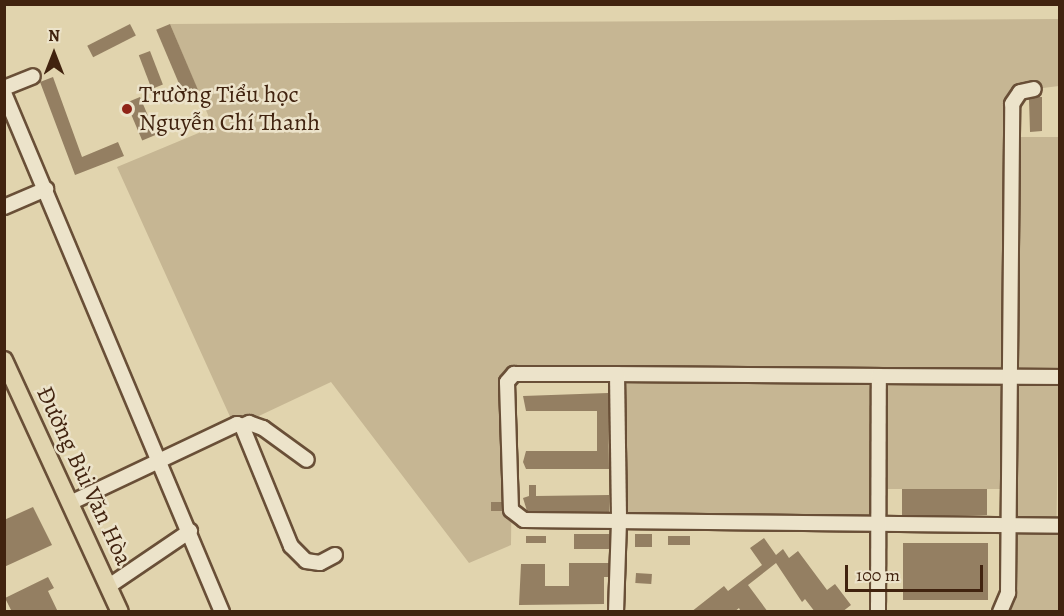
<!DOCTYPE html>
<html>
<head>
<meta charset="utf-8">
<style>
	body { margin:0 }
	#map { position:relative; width:1064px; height:616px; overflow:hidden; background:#e1d4ae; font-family:Alegreya,serif }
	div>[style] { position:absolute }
	.green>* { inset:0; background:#c6b693; transform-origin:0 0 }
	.building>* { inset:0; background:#947f62; transform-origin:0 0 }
	.roads { filter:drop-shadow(2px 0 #694f37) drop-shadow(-2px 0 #694f37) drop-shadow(0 2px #694f37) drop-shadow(0 -2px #694f37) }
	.minor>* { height:14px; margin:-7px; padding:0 7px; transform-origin:7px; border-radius:7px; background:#ece3ca }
	.major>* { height:16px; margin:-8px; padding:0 8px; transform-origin:8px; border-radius:8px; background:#e1d4ae }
	.dots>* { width:16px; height:16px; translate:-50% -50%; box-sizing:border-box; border:3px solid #ece3ca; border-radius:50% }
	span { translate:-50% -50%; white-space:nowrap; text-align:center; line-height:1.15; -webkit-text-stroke:5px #ece3ca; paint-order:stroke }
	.poi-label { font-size:24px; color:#41230f }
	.left { translate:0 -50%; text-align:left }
	.street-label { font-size:24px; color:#41230f }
	.frame { position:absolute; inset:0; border:6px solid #41230f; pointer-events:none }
	.north { position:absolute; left:24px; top:24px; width:60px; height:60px; -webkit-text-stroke:4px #ece3ca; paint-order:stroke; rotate:0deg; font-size:16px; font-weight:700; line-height:24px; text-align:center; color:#41230f }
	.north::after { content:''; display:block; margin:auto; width:21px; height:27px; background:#41230f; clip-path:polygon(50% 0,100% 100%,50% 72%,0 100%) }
	.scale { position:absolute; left:845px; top:565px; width:138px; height:27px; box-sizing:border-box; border:3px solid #41230f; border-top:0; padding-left:8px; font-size:18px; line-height:21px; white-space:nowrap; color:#41230f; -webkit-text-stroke:4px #ece3ca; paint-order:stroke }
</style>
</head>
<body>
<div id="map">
	<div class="green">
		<div style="clip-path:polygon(1059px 19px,1059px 86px,1019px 91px,1007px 374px,513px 372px,511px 545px,469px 563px,331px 382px,244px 423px,232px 421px,117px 167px,213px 127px,170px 24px)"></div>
		<div style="left:1014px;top:137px;width:45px;height:237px"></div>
		<div style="left:619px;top:376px;width:258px;height:143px"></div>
		<div style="left:881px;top:378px;width:126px;height:111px"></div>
		<div style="left:1011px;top:378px;width:48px;height:146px;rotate:1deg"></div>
		<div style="left:1010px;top:528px;width:49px;height:84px"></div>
	</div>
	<div class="building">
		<div style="left:130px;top:24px;width:13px;height:48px;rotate:63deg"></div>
		<div style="left:170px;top:24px;width:74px;height:15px;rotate:67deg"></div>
		<div style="left:150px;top:51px;width:36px;height:12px;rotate:69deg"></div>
		<div style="clip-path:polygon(53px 77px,82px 157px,118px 142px,124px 156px,75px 175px,40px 82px)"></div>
		<div style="left:140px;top:97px;width:41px;height:15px;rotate:67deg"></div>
		<div style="clip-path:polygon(1038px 97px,1042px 97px,1042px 131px,1030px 132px,1029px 99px)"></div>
		<div style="clip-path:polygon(608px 393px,609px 469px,526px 469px,523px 462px,526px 451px,597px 451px,597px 411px,526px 411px,523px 396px)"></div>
		<div style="clip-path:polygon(529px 485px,536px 485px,536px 496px,609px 495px,609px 512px,527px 511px,523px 498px,529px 496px)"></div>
		<div style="left:902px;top:489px;width:85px;height:26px"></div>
		<div style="left:502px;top:502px;width:9px;height:11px;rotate:90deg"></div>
		<div style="clip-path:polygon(33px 507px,52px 545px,4px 567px,4px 520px)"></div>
		<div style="left:574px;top:534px;width:35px;height:15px"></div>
		<div style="left:635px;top:534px;width:17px;height:13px"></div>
		<div style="left:526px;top:536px;width:20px;height:7px"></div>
		<div style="left:668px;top:536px;width:22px;height:9px"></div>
		<div style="clip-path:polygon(764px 538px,776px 555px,783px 549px,789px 558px,798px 551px,827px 590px,835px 584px,851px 605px,842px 612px,815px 612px,805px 599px,802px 602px,776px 563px,748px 585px,768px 612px,741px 612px,739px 608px,734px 612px,691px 612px,724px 586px,728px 591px,762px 565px,750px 548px)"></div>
		<div style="left:903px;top:543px;width:85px;height:57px"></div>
		<div style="clip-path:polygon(569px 563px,609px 563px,608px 577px,604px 577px,604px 604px,519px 605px,521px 564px,545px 564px,545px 586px,569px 586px)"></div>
		<div style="left:636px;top:573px;width:16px;height:10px;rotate:4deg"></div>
		<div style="clip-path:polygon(48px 577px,54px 588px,48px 591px,58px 612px,12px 612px,5px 598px)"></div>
	</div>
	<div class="roads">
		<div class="minor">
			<div style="left:4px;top:88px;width:31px;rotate:-22deg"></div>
			<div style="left:4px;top:93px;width:563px;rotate:67.22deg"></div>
			<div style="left:4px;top:207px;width:46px;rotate:-23.2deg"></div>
			<div style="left:879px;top:376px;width:262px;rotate:-179.6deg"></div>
			<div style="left:617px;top:374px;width:147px;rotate:89.2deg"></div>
			<div style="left:619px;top:521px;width:441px;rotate:0.6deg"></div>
			<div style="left:242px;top:426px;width:8px;rotate:-23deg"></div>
			<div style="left:249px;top:423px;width:15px;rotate:20deg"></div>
			<div style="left:263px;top:428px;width:54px;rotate:36deg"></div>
			<div style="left:70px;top:503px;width:185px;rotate:-25.3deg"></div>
			<div style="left:237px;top:424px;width:5px;rotate:22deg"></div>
			<div style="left:242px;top:426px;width:130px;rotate:67.8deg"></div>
			<div style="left:291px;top:546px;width:21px;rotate:45deg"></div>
			<div style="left:306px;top:561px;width:14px;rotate:8deg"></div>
			<div style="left:320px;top:563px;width:17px;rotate:-28deg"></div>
			<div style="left:109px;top:586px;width:98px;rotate:-34.2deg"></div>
			<div style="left:616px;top:612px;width:91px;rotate:-88.1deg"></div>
			<div style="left:619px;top:521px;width:95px;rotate:-179.4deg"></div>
			<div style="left:524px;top:520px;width:16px;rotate:-142deg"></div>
			<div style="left:511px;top:510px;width:128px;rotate:-91.8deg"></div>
			<div style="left:507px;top:382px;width:11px;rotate:-49deg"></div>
			<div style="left:514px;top:374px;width:103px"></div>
			<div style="left:878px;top:612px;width:236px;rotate:-89.8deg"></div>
			<div style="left:879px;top:376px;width:181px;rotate:0.3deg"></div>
			<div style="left:1000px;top:612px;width:21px;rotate:-67deg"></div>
			<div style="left:1008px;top:593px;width:489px;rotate:-89.5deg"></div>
			<div style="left:1012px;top:104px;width:14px;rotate:-56deg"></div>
			<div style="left:1020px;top:92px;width:14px;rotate:-12deg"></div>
		</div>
		<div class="major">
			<div style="left:4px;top:360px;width:277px;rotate:65.3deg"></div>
		</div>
	</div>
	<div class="dots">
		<div style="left:127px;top:109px;background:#8f2418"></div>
	</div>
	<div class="poi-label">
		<span class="left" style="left:139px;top:109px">Trường Tiểu học<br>Nguyễn Chí Thanh</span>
	</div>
	<div class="street-label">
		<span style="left:84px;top:476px;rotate:65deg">Đường Bùi Văn Hòa</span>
	</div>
	<div class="frame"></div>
	<div class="north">N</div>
	<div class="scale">100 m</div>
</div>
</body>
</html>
